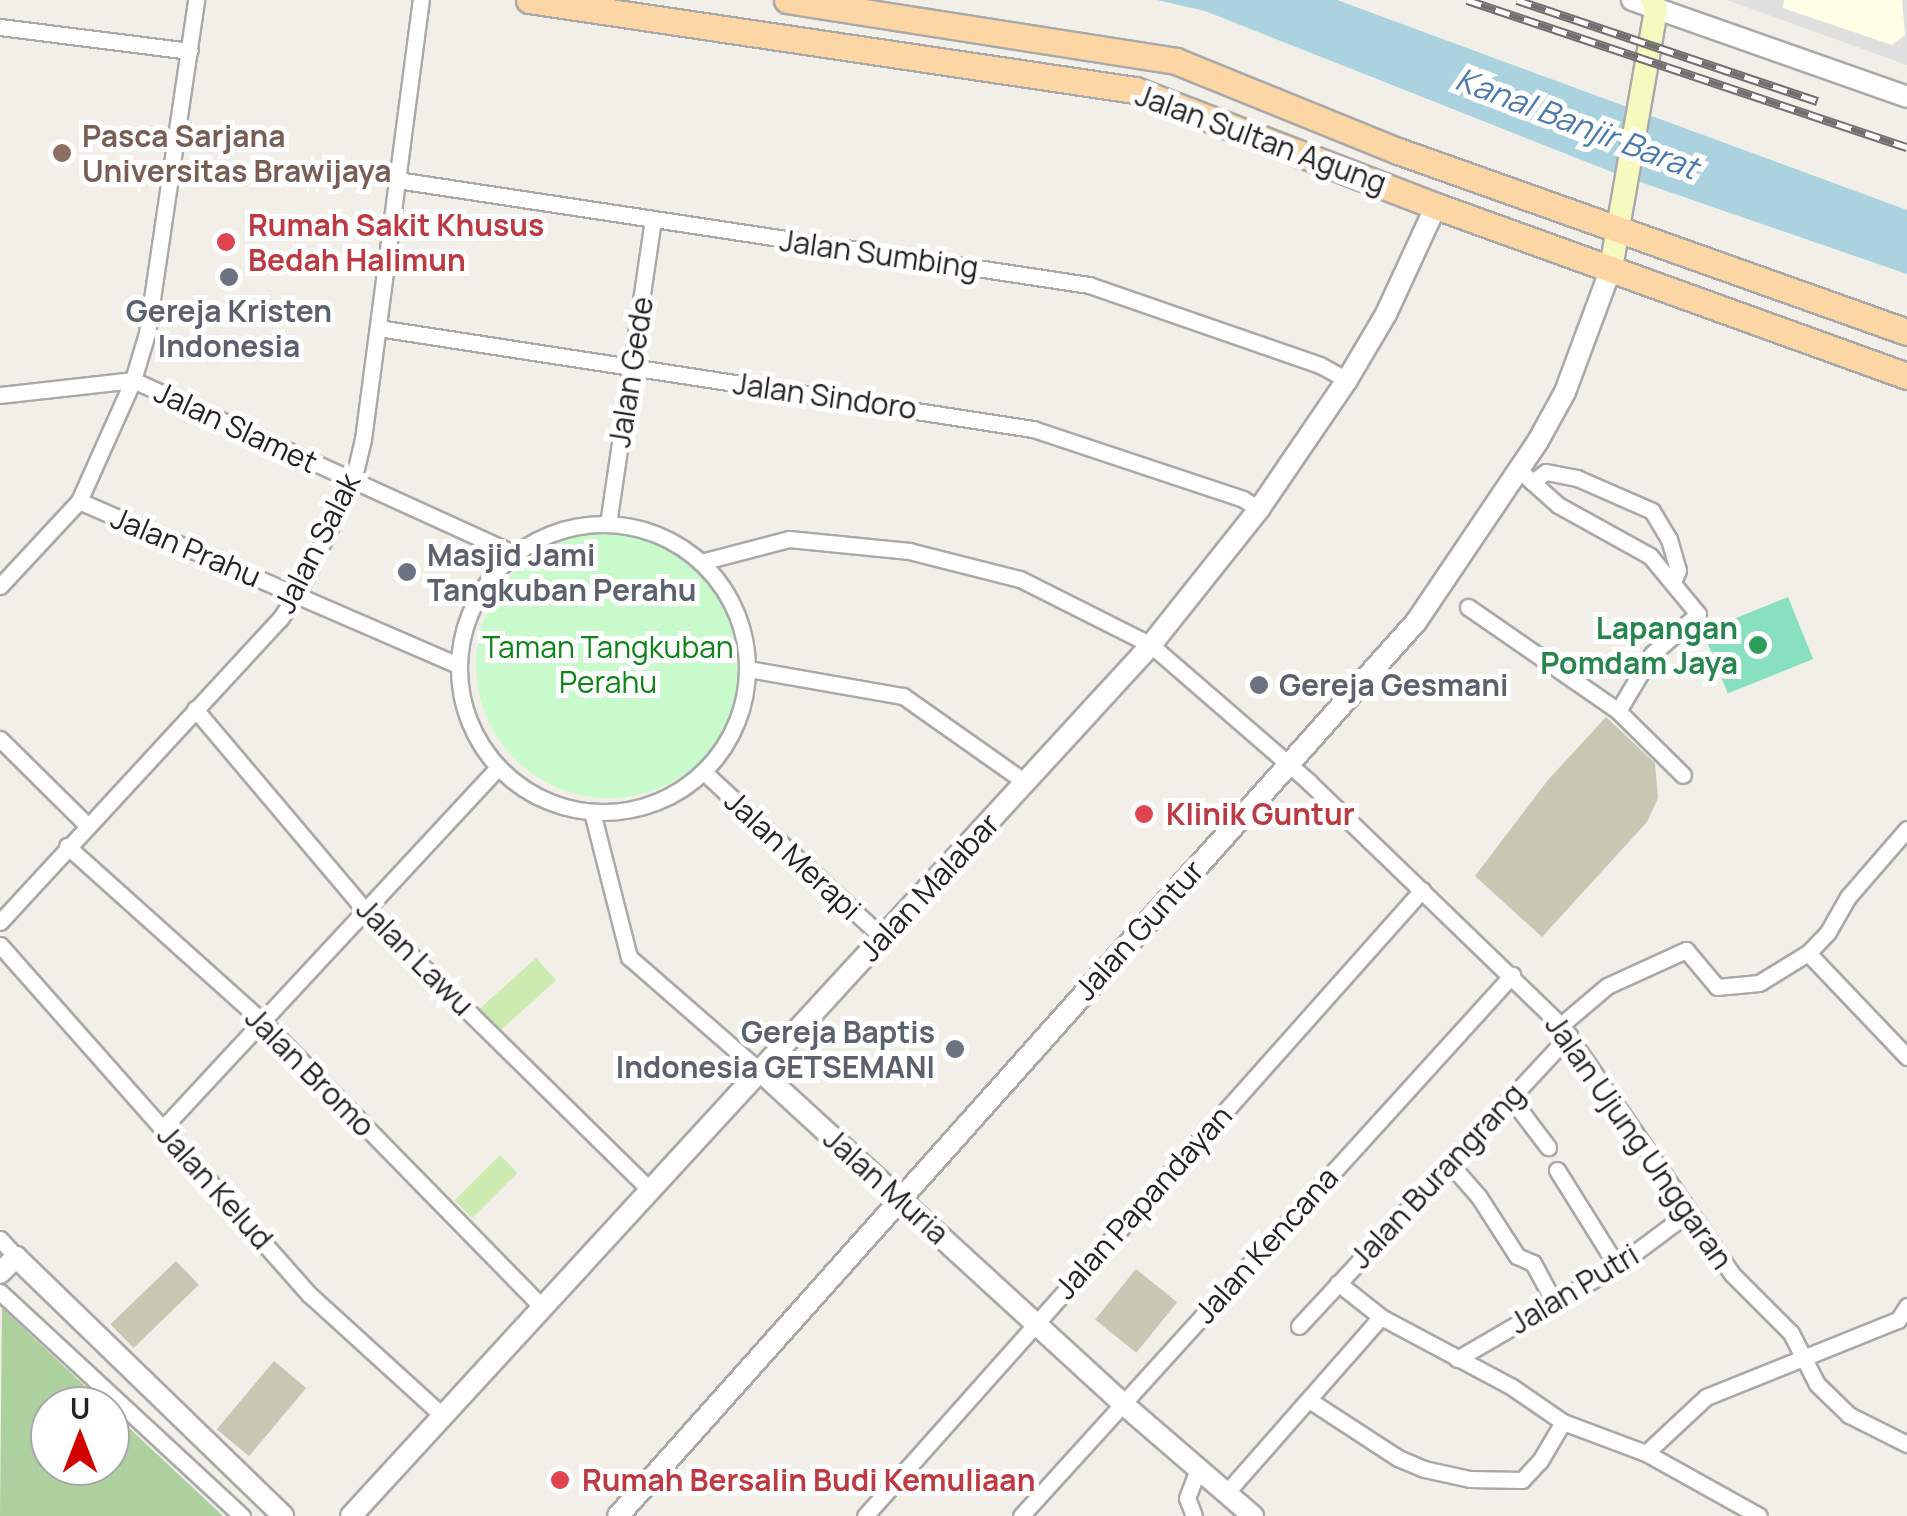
<!DOCTYPE html>
<html>
<head>
<meta charset="utf-8">
<style>
	body { margin:0 }
	#map { position:relative; width:1907px; height:1516px; overflow:hidden; background:#f2efe9; font-family:Manrope,sans-serif }
	div>[style] { position:absolute }
	.residential>* { inset:0; background:#e0dfdf }
	.education>* { inset:0; background:#ffffe5 }
	.construction>* { inset:0; background:#c7c7b4; transform-origin:0 0 }
	.grass>* { inset:0; background:#cdebb0; transform-origin:0 0 }
	.forest>* { inset:0; background:#add19e }
	.park>* { inset:0; background:#c8facc }
	.round { border-radius:50% }
	.pitch>* { inset:0; background:#88e0be; transform-origin:0 0 }
	.water>* { inset:0; background:#aad3df }
	.roads { filter:drop-shadow(2px 0 #a9a9a9) drop-shadow(-2px 0 #a9a9a9) drop-shadow(0 2px #a9a9a9) drop-shadow(0 -2px #a9a9a9) }
	.minor>* { height:15px; margin:-7.5px; padding:0 7.5px; transform-origin:7.5px; border-radius:7.5px; background:#fff }
	.minor>.ring { margin:-7.5px; padding:0; box-sizing:content-box; background:none; border:15px solid #fff; border-radius:50% }
	.tertiary>* { height:20px; margin:-10px; padding:0 10px; transform-origin:10px; border-radius:10px; background:#fff }
	.secondary>* { height:22px; margin:-11px; padding:0 11px; transform-origin:11px; border-radius:11px; background:#f7fabf }
	.primary>* { height:25px; margin:-12.5px; padding:0 12.5px; transform-origin:12.5px; border-radius:12.5px; background:#fcd6a4 }
	.rail>* { height:9px; margin-top:-4.5px; transform-origin:0; background:repeating-linear-gradient(90deg,#fff 0 15px,#707070 0 30px); box-sizing:border-box; border-block:2px solid #707070 }
	.dots>* { width:28px; height:28px; translate:-50% -50%; box-sizing:border-box; border:5px solid #fff; border-radius:50% }
	span { translate:-50% -50%; white-space:nowrap; text-align:center; line-height:1.15; -webkit-text-stroke:10px #fff; paint-order:stroke }
	.education-label { font-size:30px; color:#785e54; font-weight:700 }
	.left { translate:0 -50%; text-align:left }
	.street-label { font-size:30px; color:#222 }
	.health-label { font-size:30px; color:#be3a42; font-weight:700 }
	.worship-label { font-size:30px; color:#5b616d; font-weight:700 }
	.right { translate:-100% -50%; text-align:right }
	.leisure-label { font-size:30px; color:#27864d; font-weight:700 }
	.park-label { font-size:30px; color:#0c8416 }
	.water-label { font-size:32px; color:#4a7aab; font-style:italic }
	.north { position:absolute; left:30px; top:1386px; width:100px; height:100px; box-sizing:border-box; background:#fff; border:2px solid #a7a7a7; border-radius:50%; rotate:0deg; font-size:28px; font-weight:700; line-height:40px; text-align:center; color:#222 }
	.north::after { content:''; display:block; margin:auto; width:35px; height:45px; background:#d40000; clip-path:polygon(50% 0,100% 100%,50% 72%,0 100%) }
</style>
</head>
<body>
<div id="map">
	<div class="residential">
		<div style="clip-path:polygon(1727px 0,1907px 0,1907px 65px)"></div>
	</div>
	<div class="education">
		<div style="clip-path:polygon(1784px 0,1902px 0,1905px 35px,1892px 45px,1783px 8px)"></div>
	</div>
	<div class="construction">
		<div style="clip-path:polygon(1606px 717px,1655px 763px,1658px 798px,1647px 822px,1542px 937px,1475px 876px,1548px 780px)"></div>
		<div style="left:176px;top:1261px;width:33px;height:91px;rotate:46deg"></div>
		<div style="left:1136px;top:1269px;width:53px;height:65px;rotate:39deg"></div>
		<div style="left:274px;top:1361px;width:42px;height:89px;rotate:40deg"></div>
	</div>
	<div class="grass">
		<div style="left:536px;top:958px;width:30px;height:76px;rotate:48deg"></div>
		<div style="left:500px;top:1155px;width:25px;height:64px;rotate:45deg"></div>
	</div>
	<div class="forest">
		<div style="clip-path:polygon(2px 1308px,106px 1406px,50px 1406px,50px 1466px,110px 1466px,110px 1410px,223px 1516px,0 1516px)"></div>
	</div>
	<div class="park">
		<div class="round" style="left:476px;top:532px;width:266px;height:266px"></div>
	</div>
	<div class="pitch">
		<div style="left:1788px;top:597px;width:67px;height:92px;rotate:68deg"></div>
	</div>
	<div class="water">
		<div style="clip-path:polygon(1157px 0,1337px 0,1907px 210px,1907px 274px,1617px 174px,1205px 11px)"></div>
	</div>
	<div class="roads">
		<div class="minor">
			<div style="left:0;top:27px;width:191px;rotate:7.2deg"></div>
			<div style="left:397px;top:180px;width:700px;rotate:8.63deg"></div>
			<div style="left:1089px;top:285px;width:244px;rotate:19.1deg"></div>
			<div style="left:1320px;top:365px;width:31px;rotate:29deg"></div>
			<div style="left:378px;top:328px;width:663px;rotate:8.77deg"></div>
			<div style="left:1033px;top:429px;width:221px;rotate:18.4deg"></div>
			<div style="left:1243px;top:499px;width:19px;rotate:32deg"></div>
			<div style="left:0;top:395px;width:134px;rotate:-6.4deg"></div>
			<div style="left:133px;top:380px;width:420px;rotate:24.5deg"></div>
			<div style="left:1520px;top:471px;width:51px;rotate:41.8deg"></div>
			<div style="left:1558px;top:505px;width:105px;rotate:29deg"></div>
			<div style="left:1650px;top:556px;width:75px;rotate:50.4deg"></div>
			<div style="left:1698px;top:614px;width:61px;rotate:139deg"></div>
			<div style="left:1652px;top:654px;width:66px;rotate:120.8deg"></div>
			<div style="left:1532px;top:482px;width:17px;rotate:-36deg"></div>
			<div style="left:1546px;top:472px;width:32px;rotate:11deg"></div>
			<div style="left:1577px;top:478px;width:82px;rotate:23.7deg"></div>
			<div style="left:1652px;top:511px;width:33px;rotate:59deg"></div>
			<div style="left:1669px;top:539px;width:32px;rotate:74deg"></div>
			<div style="left:1678px;top:570px;width:13px;rotate:113deg"></div>
			<div style="left:79px;top:501px;width:413px;rotate:23.4deg"></div>
			<div class="ring" style="left:459px;top:524px;width:273px;height:273px"></div>
			<div style="left:608px;top:524px;width:306px;rotate:-81.6deg"></div>
			<div style="left:701px;top:562px;width:91px;rotate:-14.6deg"></div>
			<div style="left:789px;top:539px;width:121px;rotate:5.7deg"></div>
			<div style="left:909px;top:551px;width:114px;rotate:14.2deg"></div>
			<div style="left:1020px;top:579px;width:147px;rotate:26.7deg"></div>
			<div style="left:1151px;top:645px;width:209px;rotate:40.9deg"></div>
			<div style="left:1309px;top:782px;width:350px;rotate:44deg"></div>
			<div style="left:1561px;top:1025px;width:302px;rotate:55.5deg"></div>
			<div style="left:1732px;top:1274px;width:83px;rotate:45deg"></div>
			<div style="left:1791px;top:1333px;width:57px;rotate:63deg"></div>
			<div style="left:1817px;top:1384px;width:45px;rotate:44.1deg"></div>
			<div style="left:1849px;top:1415px;width:65px;rotate:26.6deg"></div>
			<div style="left:0;top:586px;width:116px;rotate:-47.1deg"></div>
			<div style="left:79px;top:501px;width:133px;rotate:-65.9deg"></div>
			<div style="left:133px;top:380px;width:49px;rotate:-73.4deg"></div>
			<div style="left:147px;top:333px;width:337px;rotate:-81.6deg"></div>
			<div style="left:1468px;top:607px;width:183px;rotate:34.7deg"></div>
			<div style="left:1618px;top:711px;width:91px;rotate:44.6deg"></div>
			<div style="left:748px;top:669px;width:157px;rotate:9.9deg"></div>
			<div style="left:903px;top:696px;width:149px;rotate:35.2deg"></div>
			<div style="left:195px;top:709px;width:263px;rotate:49.8deg"></div>
			<div style="left:365px;top:910px;width:401px;rotate:44.5deg"></div>
			<div style="left:0;top:739px;width:121px;rotate:44.7deg"></div>
			<div style="left:704px;top:772px;width:244px;rotate:42.8deg"></div>
			<div style="left:592px;top:812px;width:150px;rotate:75.7deg"></div>
			<div style="left:629px;top:957px;width:175px;rotate:41.1deg"></div>
			<div style="left:67px;top:846px;width:262px;rotate:41.9deg"></div>
			<div style="left:262px;top:1021px;width:402px;rotate:45.6deg"></div>
			<div style="left:0;top:922px;width:413px;rotate:-47.3deg"></div>
			<div style="left:280px;top:619px;width:30px;rotate:-56deg"></div>
			<div style="left:297px;top:594px;width:126px;rotate:-63.6deg"></div>
			<div style="left:353px;top:481px;width:43px;rotate:-76.6deg"></div>
			<div style="left:363px;top:439px;width:443px;rotate:-82.5deg"></div>
			<div style="left:0;top:945px;width:468px;rotate:48.5deg"></div>
			<div style="left:310px;top:1295px;width:180px;rotate:42.3deg"></div>
			<div style="left:1808px;top:953px;width:144px;rotate:46.4deg"></div>
			<div style="left:1561px;top:1025px;width:60px;rotate:-40.3deg"></div>
			<div style="left:1607px;top:986px;width:87px;rotate:-24.5deg"></div>
			<div style="left:1686px;top:950px;width:48px;rotate:50deg"></div>
			<div style="left:1717px;top:987px;width:42px;rotate:-5.4deg"></div>
			<div style="left:1759px;top:983px;width:57px;rotate:-31.5deg"></div>
			<div style="left:1808px;top:953px;width:29px;rotate:-46deg"></div>
			<div style="left:1828px;top:932px;width:40px;rotate:-60.3deg"></div>
			<div style="left:1848px;top:897px;width:90px;rotate:-49.1deg"></div>
			<div style="left:1510px;top:1097px;width:63px;rotate:52.8deg"></div>
			<div style="left:163px;top:1128px;width:491px;rotate:-47.1deg"></div>
			<div style="left:1452px;top:1166px;width:41px;rotate:48.9deg"></div>
			<div style="left:1479px;top:1197px;width:70px;rotate:57.2deg"></div>
			<div style="left:1517px;top:1256px;width:17px;rotate:24deg"></div>
			<div style="left:1533px;top:1263px;width:44px;rotate:61.7deg"></div>
			<div style="left:1557px;top:1170px;width:113px;rotate:58deg"></div>
			<div style="left:0;top:1239px;width:24px;rotate:48deg"></div>
			<div style="left:1338px;top:1283px;width:55px;rotate:38.3deg"></div>
			<div style="left:1381px;top:1317px;width:149px;rotate:28.1deg"></div>
			<div style="left:1512px;top:1387px;width:62px;rotate:34.5deg"></div>
			<div style="left:1563px;top:1422px;width:89px;rotate:20.5deg"></div>
			<div style="left:1646px;top:1453px;width:129px;rotate:29.1deg"></div>
			<div style="left:0;top:1292px;width:330px;rotate:42.8deg"></div>
			<div style="left:1299px;top:1326px;width:397px;rotate:-47.1deg"></div>
			<div style="left:1457px;top:1359px;width:185px;rotate:-30.2deg"></div>
			<div style="left:1617px;top:1266px;width:89px;rotate:-36.7deg"></div>
			<div style="left:1309px;top:1400px;width:106px;rotate:33.1deg"></div>
			<div style="left:1398px;top:1458px;width:28px;rotate:23deg"></div>
			<div style="left:1424px;top:1469px;width:47px;rotate:12.3deg"></div>
			<div style="left:1470px;top:1479px;width:52px;rotate:1.1deg"></div>
			<div style="left:1522px;top:1480px;width:26px;rotate:-47deg"></div>
			<div style="left:1540px;top:1461px;width:45px;rotate:-59.5deg"></div>
			<div style="left:1646px;top:1453px;width:82px;rotate:-43deg"></div>
			<div style="left:1706px;top:1397px;width:207px;rotate:-21.9deg"></div>
			<div style="left:1898px;top:1320px;width:17px;rotate:-57deg"></div>
			<div style="left:1227px;top:1492px;width:233px;rotate:-48.7deg"></div>
			<div style="left:865px;top:1516px;width:838px;rotate:-48.34deg"></div>
			<div style="left:1021px;top:1516px;width:731px;rotate:-47.77deg"></div>
			<div style="left:1194px;top:1516px;width:19px;rotate:-111deg"></div>
			<div style="left:1187px;top:1498px;width:30px;rotate:-69deg"></div>
		</div>
		<div class="tertiary">
			<div style="left:1632px;top:0;width:292px;rotate:19.4deg"></div>
			<div style="left:761px;top:1072px;width:490px;rotate:42.5deg"></div>
			<div style="left:1122px;top:1403px;width:173px;rotate:40.8deg"></div>
			<div style="left:0;top:1273px;width:23px;rotate:-45deg"></div>
			<div style="left:16px;top:1257px;width:372px;rotate:44.1deg"></div>
			<div style="left:351px;top:1516px;width:1183px;rotate:-47.43deg"></div>
			<div style="left:1151px;top:645px;width:174px;rotate:-51.5deg"></div>
			<div style="left:1259px;top:509px;width:156px;rotate:-55.7deg"></div>
			<div style="left:1347px;top:380px;width:77px;rotate:-59.4deg"></div>
			<div style="left:1386px;top:314px;width:119px;rotate:-65.2deg"></div>
			<div style="left:618px;top:1516px;width:1198px;rotate:-48.25deg"></div>
			<div style="left:1416px;top:622px;width:218px;rotate:-56deg"></div>
			<div style="left:1538px;top:441px;width:56px;rotate:-61.1deg"></div>
			<div style="left:1565px;top:392px;width:132px;rotate:-69.6deg"></div>
		</div>
		<div class="secondary">
			<div style="left:1611px;top:268px;width:263px;rotate:-80.1deg"></div>
			<div style="left:1656px;top:9px;width:10px;rotate:-114deg"></div>
		</div>
		<div class="primary">
			<div style="left:529px;top:0;width:613px;rotate:8.45deg"></div>
			<div style="left:1135px;top:90px;width:323px;rotate:21.1deg"></div>
			<div style="left:1436px;top:206px;width:501px;rotate:19.85deg"></div>
			<div style="left:787px;top:0;width:394px;rotate:8.9deg"></div>
			<div style="left:1176px;top:61px;width:240px;rotate:22.1deg"></div>
			<div style="left:1398px;top:151px;width:540px;rotate:19.58deg"></div>
		</div>
	</div>
	<div class="rail">
		<div style="left:1467px;top:0;width:464px;rotate:18.5deg"></div>
		<div style="left:1517px;top:0;width:317px;rotate:18.6deg"></div>
	</div>
	<div class="dots">
		<div style="left:62px;top:153px;background:#8d6e63"></div>
		<div style="left:226px;top:242px;background:#e0444e"></div>
		<div style="left:229px;top:277px;background:#6b7280"></div>
		<div style="left:407px;top:572px;background:#6b7280"></div>
		<div style="left:1758px;top:645px;background:#2e9e5b"></div>
		<div style="left:1259px;top:685px;background:#6b7280"></div>
		<div style="left:1144px;top:814px;background:#e0444e"></div>
		<div style="left:955px;top:1049px;background:#6b7280"></div>
		<div style="left:560px;top:1480px;background:#e0444e"></div>
	</div>
	<div class="education-label">
		<span class="left" style="left:82px;top:153px">Pasca Sarjana<br>Universitas Brawijaya</span>
	</div>
	<div class="street-label">
		<span style="left:1261px;top:139px;rotate:20deg">Jalan Sultan Agung</span>
		<span style="left:879px;top:254px;rotate:8deg">Jalan Sumbing</span>
		<span style="left:631px;top:372px;rotate:-81deg">Jalan Gede</span>
		<span style="left:825px;top:396px;rotate:8deg">Jalan Sindoro</span>
		<span style="left:236px;top:427px;rotate:25deg">Jalan Slamet</span>
		<span style="left:317px;top:543px;rotate:-63deg">Jalan Salak</span>
		<span style="left:186px;top:547px;rotate:23deg">Jalan Prahu</span>
		<span style="left:793px;top:855px;rotate:43deg">Jalan Merapi</span>
		<span style="left:929px;top:887px;rotate:-47deg">Jalan Malabar</span>
		<span style="left:1139px;top:930px;rotate:-48deg">Jalan Guntur</span>
		<span style="left:415px;top:957px;rotate:45deg">Jalan Lawu</span>
		<span style="left:310px;top:1072px;rotate:45deg">Jalan Bromo</span>
		<span style="left:1639px;top:1142px;rotate:55deg">Jalan Ujung Unggaran</span>
		<span style="left:1437px;top:1176px;rotate:-47deg">Jalan Burangrang</span>
		<span style="left:886px;top:1186px;rotate:42deg">Jalan Muria</span>
		<span style="left:215px;top:1187px;rotate:48deg">Jalan Kelud</span>
		<span style="left:1143px;top:1202px;rotate:-48deg">Jalan Papandayan</span>
		<span style="left:1266px;top:1245px;rotate:-48deg">Jalan Kencana</span>
		<span style="left:1574px;top:1289px;rotate:-31deg">Jalan Putri</span>
	</div>
	<div class="health-label">
		<span class="left" style="left:248px;top:242px">Rumah Sakit Khusus<br>Bedah Halimun</span>
		<span class="left" style="left:1166px;top:814px">Klinik Guntur</span>
		<span class="left" style="left:582px;top:1480px">Rumah Bersalin Budi Kemuliaan</span>
	</div>
	<div class="worship-label">
		<span style="left:229px;top:328px">Gereja Kristen<br>Indonesia</span>
		<span class="left" style="left:427px;top:572px">Masjid Jami<br>Tangkuban Perahu</span>
		<span class="left" style="left:1279px;top:685px">Gereja Gesmani</span>
		<span class="right" style="left:935px;top:1049px">Gereja Baptis<br>Indonesia GETSEMANI</span>
	</div>
	<div class="leisure-label">
		<span class="right" style="left:1738px;top:645px">Lapangan<br>Pomdam Jaya</span>
	</div>
	<div class="park-label">
		<span style="left:608px;top:664px">Taman Tangkuban<br>Perahu</span>
	</div>
	<div class="water-label">
		<span style="left:1577px;top:123px;rotate:21deg">Kanal Banjir Barat</span>
	</div>
	<div class="north">U</div>
</div>
</body>
</html>
